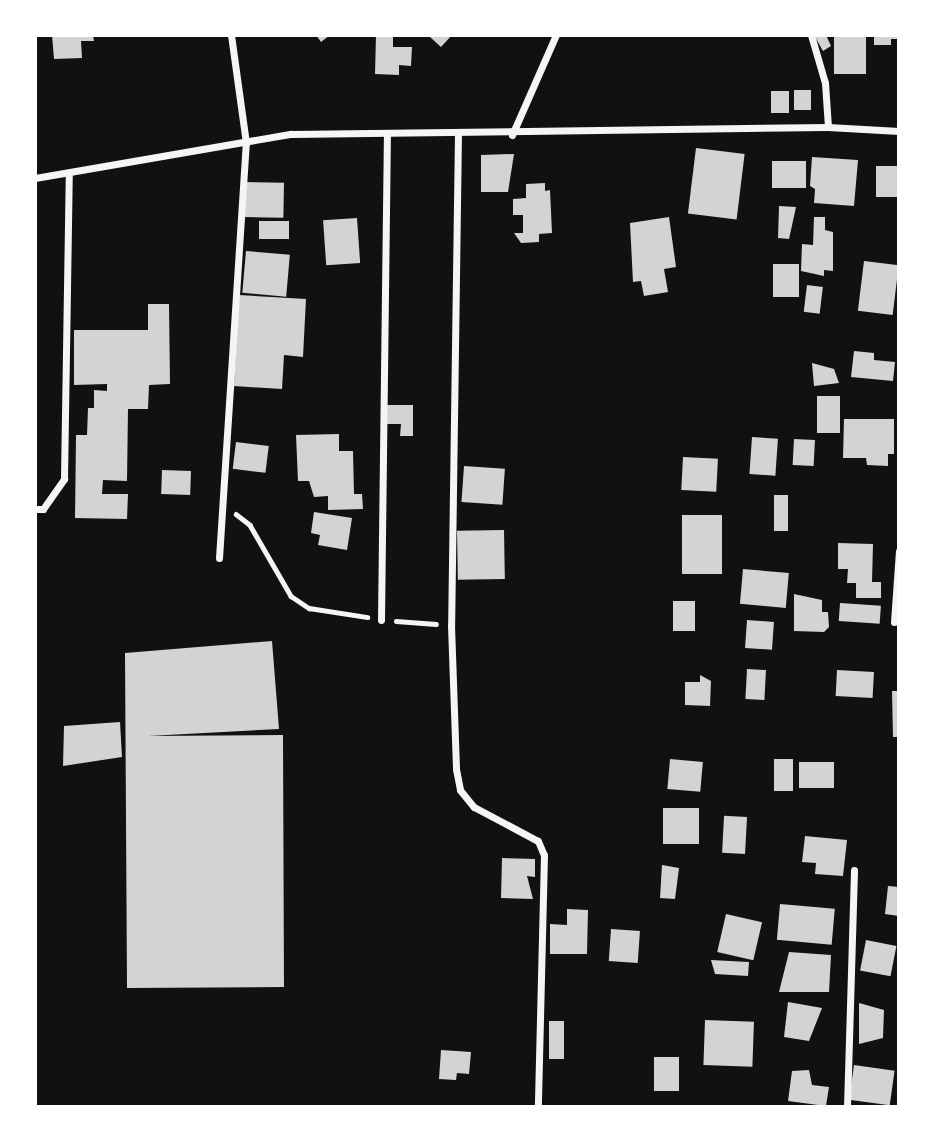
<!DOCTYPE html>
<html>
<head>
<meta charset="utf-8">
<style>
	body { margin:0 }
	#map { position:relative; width:934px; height:1142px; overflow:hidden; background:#111; font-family:Montserrat,sans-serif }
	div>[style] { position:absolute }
	.building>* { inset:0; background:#d3d3d3; transform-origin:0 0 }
	.path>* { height:4.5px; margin:-2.25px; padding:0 2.25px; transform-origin:2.25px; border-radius:2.25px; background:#f5f5f5 }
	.minor>* { height:7px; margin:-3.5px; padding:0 3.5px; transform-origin:3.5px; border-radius:3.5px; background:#f5f5f5 }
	span { translate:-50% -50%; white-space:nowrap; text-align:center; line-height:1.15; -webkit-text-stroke:7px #fff; paint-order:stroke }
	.frame { position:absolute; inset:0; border:37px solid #fff; pointer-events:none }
</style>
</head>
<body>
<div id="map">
	<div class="building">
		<div style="clip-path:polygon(52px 35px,93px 35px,94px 41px,81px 41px,82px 58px,54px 59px)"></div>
		<div style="clip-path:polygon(316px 35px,330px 35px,321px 42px)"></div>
		<div style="clip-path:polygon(376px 35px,393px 35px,393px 47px,412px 47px,411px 66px,399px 65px,399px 75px,375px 74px)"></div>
		<div style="clip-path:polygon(452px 35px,441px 47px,430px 37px,431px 35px)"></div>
		<div style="clip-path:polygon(826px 35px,831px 46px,823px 51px,815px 37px)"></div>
		<div style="left:834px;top:35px;width:32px;height:39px"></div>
		<div style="clip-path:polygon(874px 35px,899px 35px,899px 39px,891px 39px,891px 45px,874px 45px)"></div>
		<div style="left:794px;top:90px;width:17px;height:20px"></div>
		<div style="left:771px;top:91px;width:18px;height:22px"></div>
		<div style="left:696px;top:148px;width:49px;height:66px;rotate:7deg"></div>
		<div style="clip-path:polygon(514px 154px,508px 192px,481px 192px,481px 155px)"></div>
		<div style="clip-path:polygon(812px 157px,858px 160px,854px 206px,814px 203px,815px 189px,810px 186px)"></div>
		<div style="left:772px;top:161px;width:34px;height:27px"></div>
		<div style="left:899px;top:166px;width:31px;height:23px;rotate:90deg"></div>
		<div style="left:245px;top:182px;width:39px;height:35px;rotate:1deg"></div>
		<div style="clip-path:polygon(545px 183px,545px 191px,550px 190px,552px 233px,539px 234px,539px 242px,521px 243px,514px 233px,523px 233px,523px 215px,513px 215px,513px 199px,526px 198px,526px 184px)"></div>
		<div style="clip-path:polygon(779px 206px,796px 207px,789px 239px,778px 238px)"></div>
		<div style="clip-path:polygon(669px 217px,676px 267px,664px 269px,668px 292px,644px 296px,641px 281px,633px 282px,630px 223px)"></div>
		<div style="clip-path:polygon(814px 217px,825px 217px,825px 230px,833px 232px,833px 271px,824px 270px,824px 276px,801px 271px,802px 244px,813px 245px)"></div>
		<div style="left:357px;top:218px;width:45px;height:34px;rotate:86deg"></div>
		<div style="left:259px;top:221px;width:30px;height:18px"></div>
		<div style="left:246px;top:251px;width:44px;height:42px;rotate:5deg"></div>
		<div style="left:864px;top:261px;width:35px;height:50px;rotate:7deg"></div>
		<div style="left:773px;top:264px;width:26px;height:33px"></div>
		<div style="left:807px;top:285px;width:16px;height:27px;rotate:7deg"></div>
		<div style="clip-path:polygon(239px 295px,306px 299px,303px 357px,284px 355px,282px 389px,234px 386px)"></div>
		<div style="clip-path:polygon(148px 304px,169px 304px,170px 384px,149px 385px,148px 409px,128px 409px,127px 481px,103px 480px,102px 494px,128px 494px,127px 519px,75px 518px,76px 435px,87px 435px,88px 408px,94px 408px,94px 390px,107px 391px,107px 384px,74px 385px,74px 330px,148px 330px)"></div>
		<div style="clip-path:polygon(854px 351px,874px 353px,874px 360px,895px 362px,893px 381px,851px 377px)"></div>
		<div style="clip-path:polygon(812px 363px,834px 369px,839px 383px,814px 386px)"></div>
		<div style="left:817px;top:396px;width:23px;height:37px"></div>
		<div style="clip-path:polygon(387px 405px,413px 405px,413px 436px,400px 436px,401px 424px,387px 424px)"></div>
		<div style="clip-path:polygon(844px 419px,894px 419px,894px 454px,888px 454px,888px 466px,867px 465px,866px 458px,843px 458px)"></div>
		<div style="clip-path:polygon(339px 434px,339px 451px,353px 451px,354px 494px,362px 494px,363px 509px,328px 510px,328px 496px,314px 497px,309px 481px,298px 481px,296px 435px)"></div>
		<div style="left:752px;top:437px;width:26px;height:37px;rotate:4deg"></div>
		<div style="left:794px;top:439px;width:21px;height:26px;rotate:3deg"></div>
		<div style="left:236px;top:442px;width:33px;height:27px;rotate:7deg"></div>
		<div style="left:683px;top:457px;width:35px;height:33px;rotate:3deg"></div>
		<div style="left:464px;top:466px;width:41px;height:36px;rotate:4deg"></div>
		<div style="left:162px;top:470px;width:29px;height:24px;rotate:2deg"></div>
		<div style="left:774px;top:495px;width:14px;height:36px"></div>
		<div style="clip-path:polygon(314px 512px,352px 518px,347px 550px,318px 545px,320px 535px,311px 533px)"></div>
		<div style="left:682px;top:515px;width:40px;height:59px"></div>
		<div style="left:504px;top:530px;width:49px;height:47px;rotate:89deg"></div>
		<div style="clip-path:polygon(838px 543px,873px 544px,872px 582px,881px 582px,881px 598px,856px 598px,856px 583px,847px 583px,848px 569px,838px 569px)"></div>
		<div style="left:743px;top:569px;width:46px;height:35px;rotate:5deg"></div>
		<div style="clip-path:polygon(794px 594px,822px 600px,822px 612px,828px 612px,829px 627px,824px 632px,794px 631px)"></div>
		<div style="left:673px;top:601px;width:22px;height:30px"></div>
		<div style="left:840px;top:603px;width:41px;height:18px;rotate:4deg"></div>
		<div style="left:747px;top:620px;width:27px;height:28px;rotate:4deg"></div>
		<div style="clip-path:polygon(272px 641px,279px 729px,148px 736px,283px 735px,284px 987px,127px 988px,125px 653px)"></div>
		<div style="left:747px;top:669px;width:19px;height:30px;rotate:3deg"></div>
		<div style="left:837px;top:670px;width:37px;height:26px;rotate:3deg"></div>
		<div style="clip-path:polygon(700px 675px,711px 681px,710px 706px,685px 705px,685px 682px,700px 682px)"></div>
		<div style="clip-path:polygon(892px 691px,899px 691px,899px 737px,893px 737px)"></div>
		<div style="clip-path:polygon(120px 722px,122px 757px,63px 766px,64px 726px)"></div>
		<div style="left:670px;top:759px;width:33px;height:30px;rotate:5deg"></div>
		<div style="left:774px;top:759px;width:19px;height:32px"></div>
		<div style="left:799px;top:762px;width:35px;height:26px"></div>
		<div style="left:663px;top:808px;width:36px;height:36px"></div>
		<div style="left:747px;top:817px;width:37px;height:23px;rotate:93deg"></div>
		<div style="clip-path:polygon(805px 836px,847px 840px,843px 876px,815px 874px,816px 863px,802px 862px)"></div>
		<div style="clip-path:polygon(502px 858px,535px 859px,535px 877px,527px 876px,533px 899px,501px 898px)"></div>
		<div style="clip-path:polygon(662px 865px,679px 868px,675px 899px,660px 898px)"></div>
		<div style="clip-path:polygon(888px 886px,899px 887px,899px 916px,885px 914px)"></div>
		<div style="left:780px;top:904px;width:55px;height:36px;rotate:5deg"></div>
		<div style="clip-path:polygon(567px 909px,588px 910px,587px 954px,550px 954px,550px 924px,567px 925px)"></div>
		<div style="left:726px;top:914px;width:37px;height:39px;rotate:13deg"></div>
		<div style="left:611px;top:929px;width:29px;height:32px;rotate:4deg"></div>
		<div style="left:866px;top:940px;width:31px;height:31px;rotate:11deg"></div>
		<div style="clip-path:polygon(789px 952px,831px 955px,829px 992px,779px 992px)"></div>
		<div style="clip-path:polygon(711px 960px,749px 962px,748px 976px,715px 974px)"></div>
		<div style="clip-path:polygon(788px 1002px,822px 1008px,809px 1041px,784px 1037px)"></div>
		<div style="clip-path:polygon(859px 1003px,884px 1010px,883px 1038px,859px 1044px)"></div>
		<div style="left:705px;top:1020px;width:49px;height:45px;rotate:2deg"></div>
		<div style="left:549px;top:1021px;width:15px;height:38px"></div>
		<div style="clip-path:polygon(441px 1050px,471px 1052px,469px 1074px,457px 1073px,456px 1080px,439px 1079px)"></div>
		<div style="left:654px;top:1057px;width:25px;height:34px"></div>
		<div style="left:854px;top:1065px;width:41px;height:35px;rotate:8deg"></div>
		<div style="clip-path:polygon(809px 1070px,812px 1085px,829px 1087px,826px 1106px,788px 1101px,792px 1071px)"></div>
	</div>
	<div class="path">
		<div style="left:236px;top:514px;width:18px;rotate:38deg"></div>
		<div style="left:250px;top:525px;width:82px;rotate:60deg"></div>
		<div style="left:291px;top:596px;width:22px;rotate:34deg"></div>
		<div style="left:309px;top:608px;width:59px;rotate:8.8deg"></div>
		<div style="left:396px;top:621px;width:40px;rotate:4.3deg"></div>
	</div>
	<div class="minor">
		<div style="left:811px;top:35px;width:50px;rotate:73.7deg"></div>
		<div style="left:825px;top:83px;width:44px;rotate:86.1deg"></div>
		<div style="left:458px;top:133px;width:492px;rotate:90.8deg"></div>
		<div style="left:451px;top:625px;width:144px;rotate:88deg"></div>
		<div style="left:456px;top:769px;width:21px;rotate:79deg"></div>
		<div style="left:460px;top:790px;width:22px;rotate:51deg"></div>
		<div style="left:474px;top:807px;width:72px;rotate:28deg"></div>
		<div style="left:538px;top:841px;width:15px;rotate:67deg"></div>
		<div style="left:544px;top:855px;width:252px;rotate:91.4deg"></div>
		<div style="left:512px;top:135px;width:109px;rotate:-66.3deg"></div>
		<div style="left:35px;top:178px;width:260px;rotate:-9.8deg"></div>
		<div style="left:291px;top:134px;width:537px;rotate:-0.75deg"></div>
		<div style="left:828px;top:127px;width:71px;rotate:3.2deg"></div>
		<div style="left:35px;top:509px;width:8px"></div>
		<div style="left:43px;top:509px;width:37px;rotate:-55deg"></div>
		<div style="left:64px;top:479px;width:306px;rotate:-89.1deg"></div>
		<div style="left:219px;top:558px;width:416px;rotate:-86.3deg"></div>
		<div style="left:246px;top:143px;width:109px;rotate:-97.9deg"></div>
		<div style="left:381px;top:620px;width:487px;rotate:-89.3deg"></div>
		<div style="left:894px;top:622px;width:71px;rotate:-86deg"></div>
		<div style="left:847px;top:1107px;width:237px;rotate:-88.3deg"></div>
	</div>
	<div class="frame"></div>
</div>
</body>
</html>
